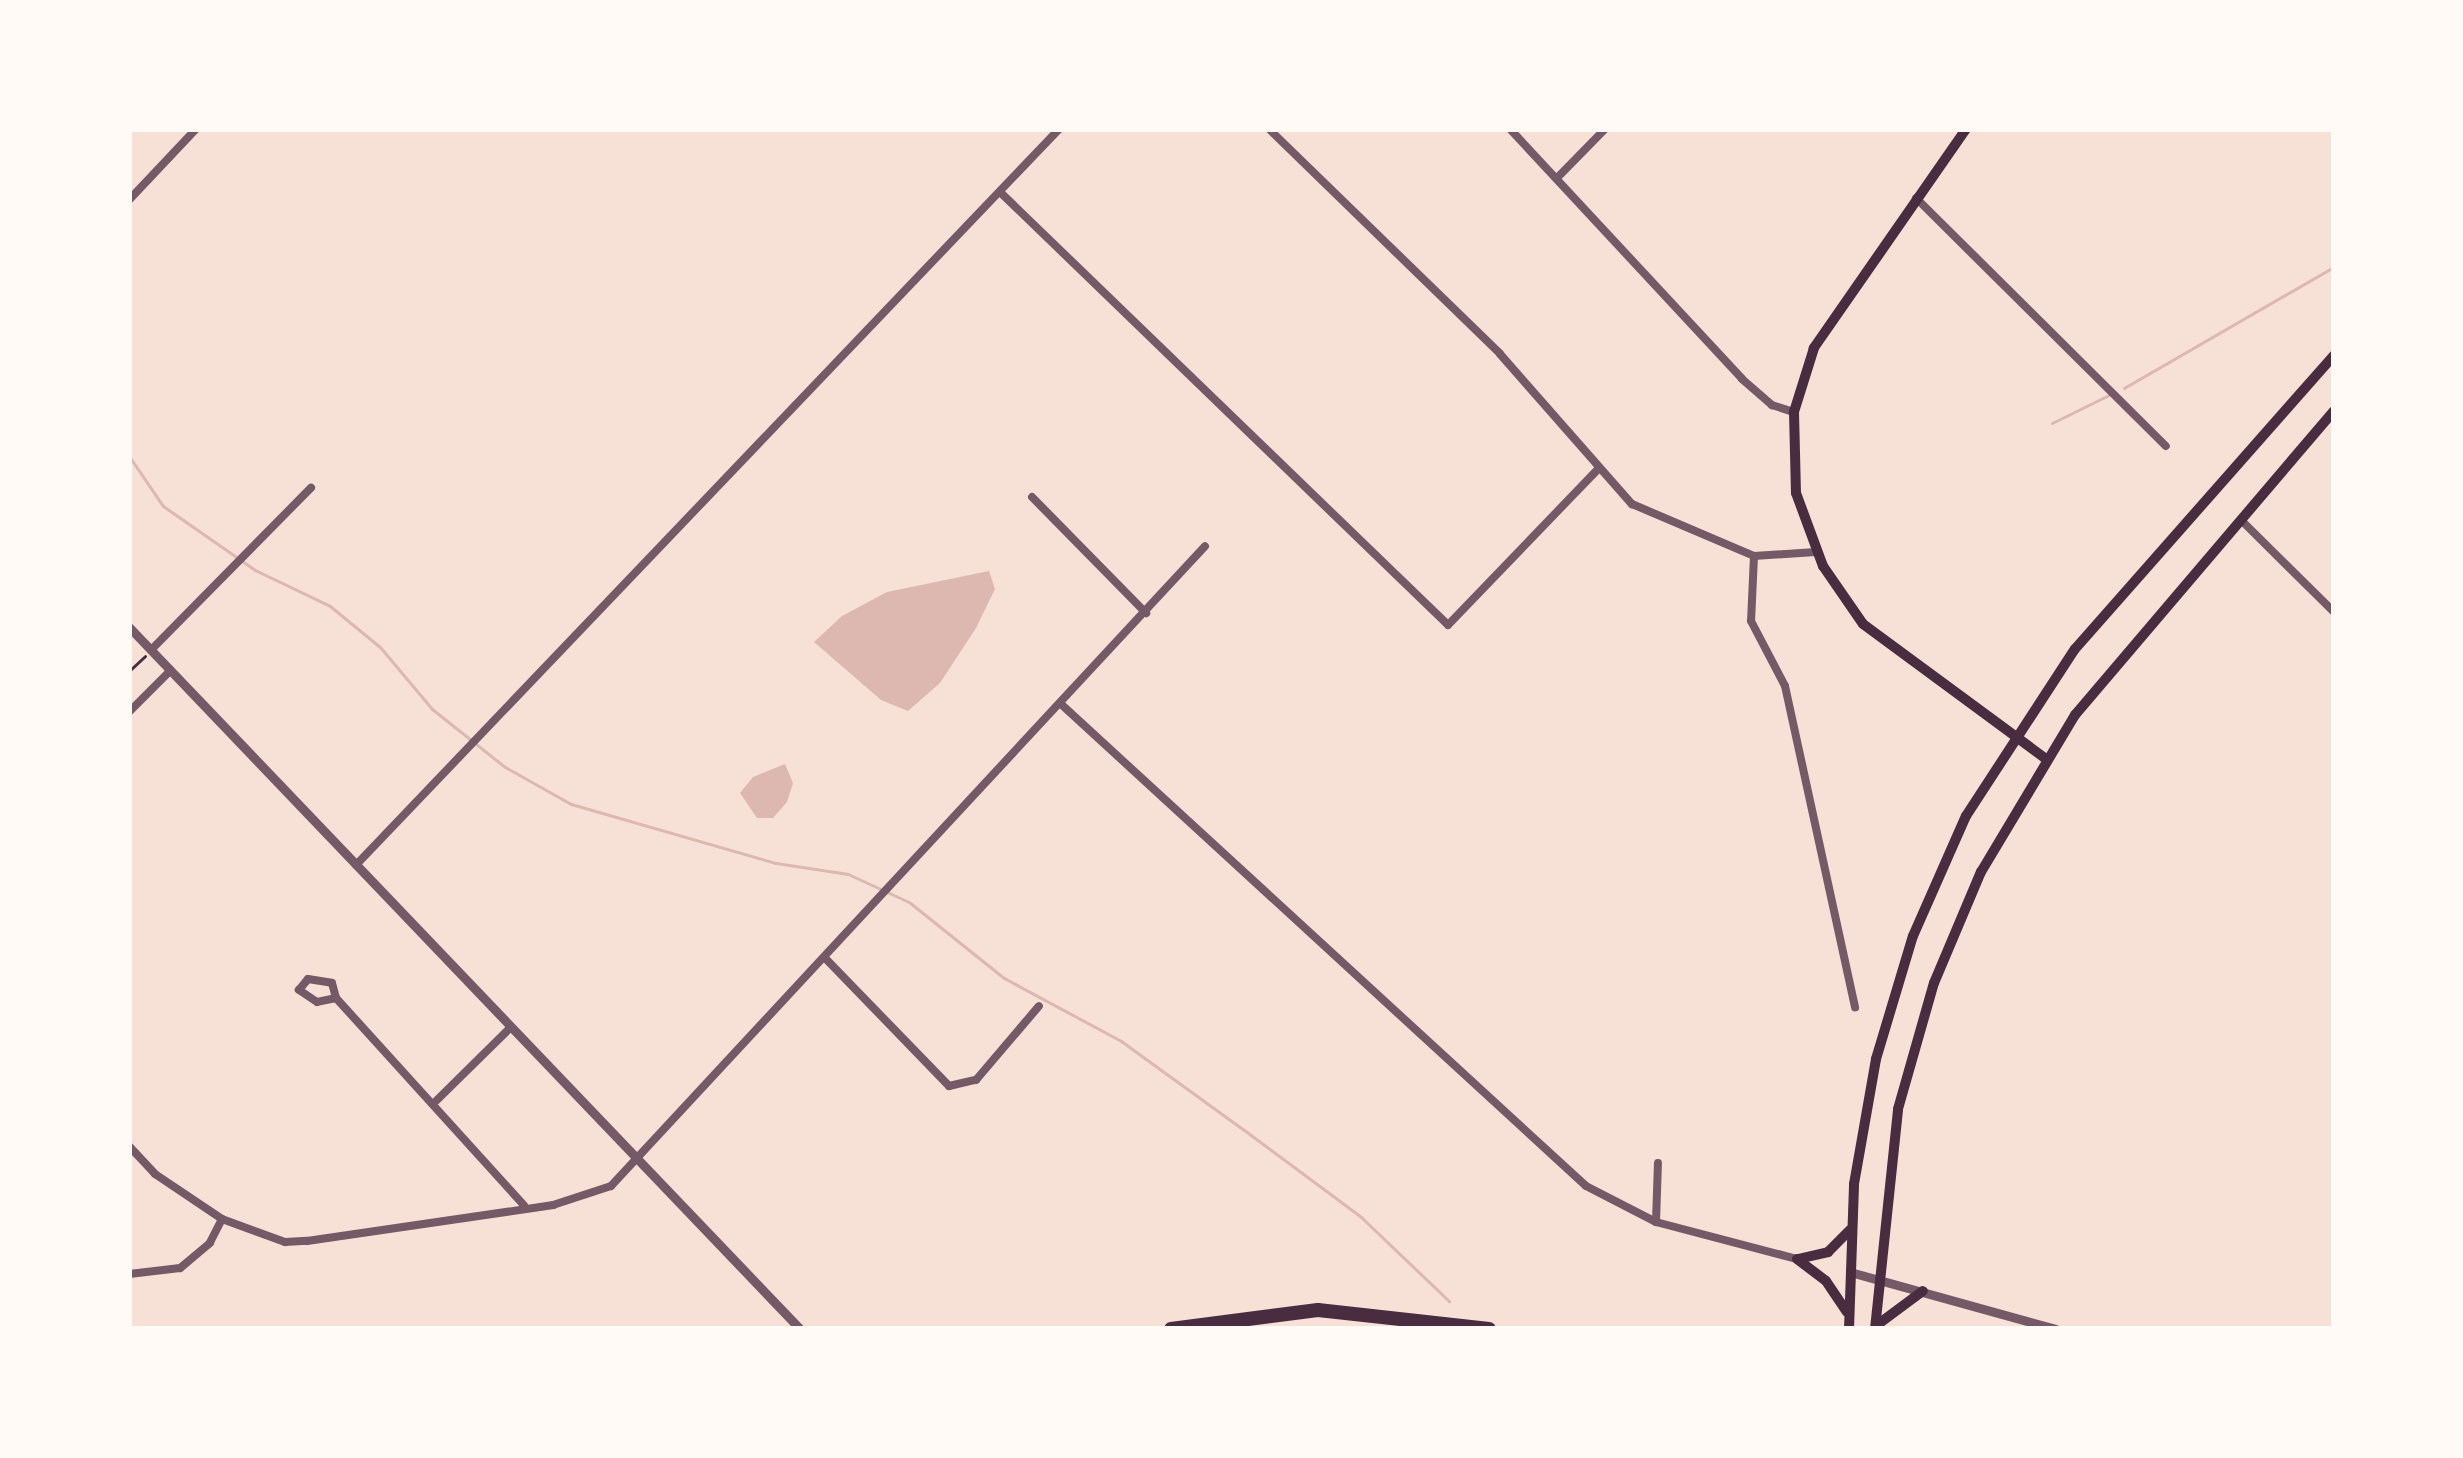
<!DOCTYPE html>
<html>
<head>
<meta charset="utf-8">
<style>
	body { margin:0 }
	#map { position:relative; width:2463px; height:1458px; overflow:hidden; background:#f7e1d7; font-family:Raleway,sans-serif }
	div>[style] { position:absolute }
	.water>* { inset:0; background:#dcb8b0 }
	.stream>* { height:3px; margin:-1.5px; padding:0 1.5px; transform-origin:1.5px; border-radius:1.5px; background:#dcb8b0 }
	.path>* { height:3px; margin:-1.5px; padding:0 1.5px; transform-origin:1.5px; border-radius:1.5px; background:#4a2c40 }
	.minor>* { height:8px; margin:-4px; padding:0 4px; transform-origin:4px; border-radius:4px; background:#755966 }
	.tertiary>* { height:9px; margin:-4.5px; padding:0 4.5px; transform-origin:4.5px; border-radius:4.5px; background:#755966 }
	.secondary>* { height:10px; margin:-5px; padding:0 5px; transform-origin:5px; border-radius:5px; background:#4a2c40 }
	.primary>* { height:10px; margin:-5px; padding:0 5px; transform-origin:5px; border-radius:5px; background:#4a2c40 }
	.motorway>* { height:14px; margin:-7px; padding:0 7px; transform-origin:7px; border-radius:7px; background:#4a2c40 }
	span { translate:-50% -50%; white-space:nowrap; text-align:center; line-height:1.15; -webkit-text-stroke:9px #fffaf5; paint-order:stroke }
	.frame { position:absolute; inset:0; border:132px solid #fffaf5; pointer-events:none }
</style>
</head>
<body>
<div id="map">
	<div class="water">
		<div style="clip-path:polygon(989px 571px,995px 589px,976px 628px,940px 683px,908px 711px,881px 700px,814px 642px,842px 616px,887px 592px)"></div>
		<div style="clip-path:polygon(785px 764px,793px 783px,787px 802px,773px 818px,757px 818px,740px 793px,753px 777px)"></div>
	</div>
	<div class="stream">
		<div style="left:2124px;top:388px;width:242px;rotate:-30deg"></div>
		<div style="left:2052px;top:423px;width:64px;rotate:-26.2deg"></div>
		<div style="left:129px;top:456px;width:60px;rotate:55.8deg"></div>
		<div style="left:163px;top:506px;width:112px;rotate:34.8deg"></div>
		<div style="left:255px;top:570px;width:83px;rotate:25.6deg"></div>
		<div style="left:330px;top:606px;width:65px;rotate:39.4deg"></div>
		<div style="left:380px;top:647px;width:81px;rotate:50deg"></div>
		<div style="left:432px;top:709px;width:93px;rotate:38.5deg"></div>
		<div style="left:505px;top:767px;width:76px;rotate:29.3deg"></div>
		<div style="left:571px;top:804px;width:213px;rotate:16.1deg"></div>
		<div style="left:776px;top:863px;width:73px;rotate:8.7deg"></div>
		<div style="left:848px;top:874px;width:67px;rotate:24.7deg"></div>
		<div style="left:909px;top:902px;width:122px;rotate:38.7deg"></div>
		<div style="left:1004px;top:978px;width:133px;rotate:28.3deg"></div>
		<div style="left:1121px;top:1041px;width:147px;rotate:35.9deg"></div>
		<div style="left:1240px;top:1127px;width:151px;rotate:36.6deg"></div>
		<div style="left:1361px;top:1217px;width:122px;rotate:43.7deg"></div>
	</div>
	<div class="path">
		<div style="left:129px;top:671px;width:22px;rotate:-43deg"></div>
	</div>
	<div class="minor">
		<div style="left:1269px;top:129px;width:322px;rotate:44.2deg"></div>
		<div style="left:1500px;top:354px;width:200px;rotate:48.7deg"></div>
		<div style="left:1632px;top:504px;width:133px;rotate:23.1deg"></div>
		<div style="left:1754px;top:556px;width:62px;rotate:-3.7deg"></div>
		<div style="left:1510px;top:129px;width:341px;rotate:47.1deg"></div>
		<div style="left:1742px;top:379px;width:40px;rotate:41deg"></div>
		<div style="left:1772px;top:405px;width:23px;rotate:18deg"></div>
		<div style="left:1557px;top:178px;width:69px;rotate:-45.6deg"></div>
		<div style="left:1000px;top:192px;width:623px;rotate:44.02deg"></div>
		<div style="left:1448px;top:625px;width:216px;rotate:-46.1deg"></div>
		<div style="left:1916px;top:198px;width:352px;rotate:44.8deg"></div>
		<div style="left:129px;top:200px;width:98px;rotate:-46.7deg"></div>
		<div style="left:1032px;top:497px;width:163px;rotate:45.5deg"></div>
		<div style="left:2241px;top:520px;width:131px;rotate:44.7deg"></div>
		<div style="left:1754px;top:556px;width:65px;rotate:92.6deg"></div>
		<div style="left:1751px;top:621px;width:73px;rotate:62.4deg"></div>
		<div style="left:1785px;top:686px;width:329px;rotate:77.7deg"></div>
		<div style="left:151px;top:650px;width:228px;rotate:-45.4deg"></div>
		<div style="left:1062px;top:705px;width:711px;rotate:42.55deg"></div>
		<div style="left:1586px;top:1186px;width:79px;rotate:27.2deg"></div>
		<div style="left:1656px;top:1222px;width:146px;rotate:14.7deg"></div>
		<div style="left:129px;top:712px;width:59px;rotate:-45deg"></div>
		<div style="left:356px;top:865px;width:1018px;rotate:-46.31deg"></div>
		<div style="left:826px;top:959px;width:177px;rotate:45.9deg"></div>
		<div style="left:949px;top:1086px;width:28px;rotate:-13deg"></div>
		<div style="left:976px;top:1080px;width:97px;rotate:-49.6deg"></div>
		<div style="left:336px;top:998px;width:19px;rotate:168deg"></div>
		<div style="left:317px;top:1002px;width:22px;rotate:-146deg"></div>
		<div style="left:299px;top:990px;width:14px;rotate:-51deg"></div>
		<div style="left:308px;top:979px;width:24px;rotate:9deg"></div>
		<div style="left:332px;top:983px;width:16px;rotate:75deg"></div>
		<div style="left:336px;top:998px;width:280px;rotate:47.8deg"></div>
		<div style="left:436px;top:1101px;width:103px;rotate:-44.6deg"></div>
		<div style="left:129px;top:1146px;width:38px;rotate:47deg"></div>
		<div style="left:155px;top:1174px;width:81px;rotate:33.9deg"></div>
		<div style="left:222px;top:1219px;width:27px;rotate:117deg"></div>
		<div style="left:210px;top:1243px;width:39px;rotate:140deg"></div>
		<div style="left:180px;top:1268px;width:51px;rotate:173.3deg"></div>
		<div style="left:222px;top:1219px;width:67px;rotate:20.1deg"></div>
		<div style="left:285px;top:1242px;width:22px;rotate:-3deg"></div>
		<div style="left:307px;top:1241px;width:249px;rotate:-8.3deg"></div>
		<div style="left:553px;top:1205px;width:61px;rotate:-18.1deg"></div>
		<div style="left:611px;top:1186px;width:873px;rotate:-47.13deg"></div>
		<div style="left:1656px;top:1222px;width:59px;rotate:-88.1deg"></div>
	</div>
	<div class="tertiary">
		<div style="left:129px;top:627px;width:971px;rotate:46.29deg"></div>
		<div style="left:1850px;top:1272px;width:213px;rotate:15.5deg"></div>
	</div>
	<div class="secondary">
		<div style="left:1966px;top:129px;width:267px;rotate:124.8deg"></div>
		<div style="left:1814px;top:348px;width:67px;rotate:107.4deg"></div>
		<div style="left:1794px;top:412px;width:81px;rotate:88.6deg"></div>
		<div style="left:1796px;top:493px;width:78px;rotate:69.7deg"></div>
		<div style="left:1823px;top:566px;width:70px;rotate:55.4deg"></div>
		<div style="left:1863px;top:624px;width:227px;rotate:36.4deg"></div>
	</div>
	<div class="primary">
		<div style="left:1797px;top:1259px;width:36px;rotate:37deg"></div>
		<div style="left:1826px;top:1281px;width:37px;rotate:56deg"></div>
		<div style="left:1798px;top:1259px;width:31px;rotate:-13deg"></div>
		<div style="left:1828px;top:1252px;width:31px;rotate:-45deg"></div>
		<div style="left:1877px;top:1325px;width:57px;rotate:-36.5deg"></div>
		<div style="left:1849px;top:1329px;width:145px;rotate:-88deg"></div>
		<div style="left:1854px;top:1184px;width:127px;rotate:-80deg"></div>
		<div style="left:1876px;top:1059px;width:128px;rotate:-73.3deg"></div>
		<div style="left:1913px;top:936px;width:131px;rotate:-66.2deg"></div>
		<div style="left:1966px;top:816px;width:199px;rotate:-56.9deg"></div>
		<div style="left:2075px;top:649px;width:392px;rotate:-48.6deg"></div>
		<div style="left:1875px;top:1329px;width:221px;rotate:-84deg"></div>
		<div style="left:1898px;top:1109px;width:131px;rotate:-74.1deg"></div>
		<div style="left:1934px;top:983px;width:121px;rotate:-67.1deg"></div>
		<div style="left:1981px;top:872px;width:183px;rotate:-59.1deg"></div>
		<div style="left:2075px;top:715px;width:399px;rotate:-49.6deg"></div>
	</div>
	<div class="motorway">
		<div style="left:1171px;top:1329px;width:148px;rotate:-7.4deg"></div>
		<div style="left:1318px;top:1310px;width:172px;rotate:6.3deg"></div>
	</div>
	<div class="frame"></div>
</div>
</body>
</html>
